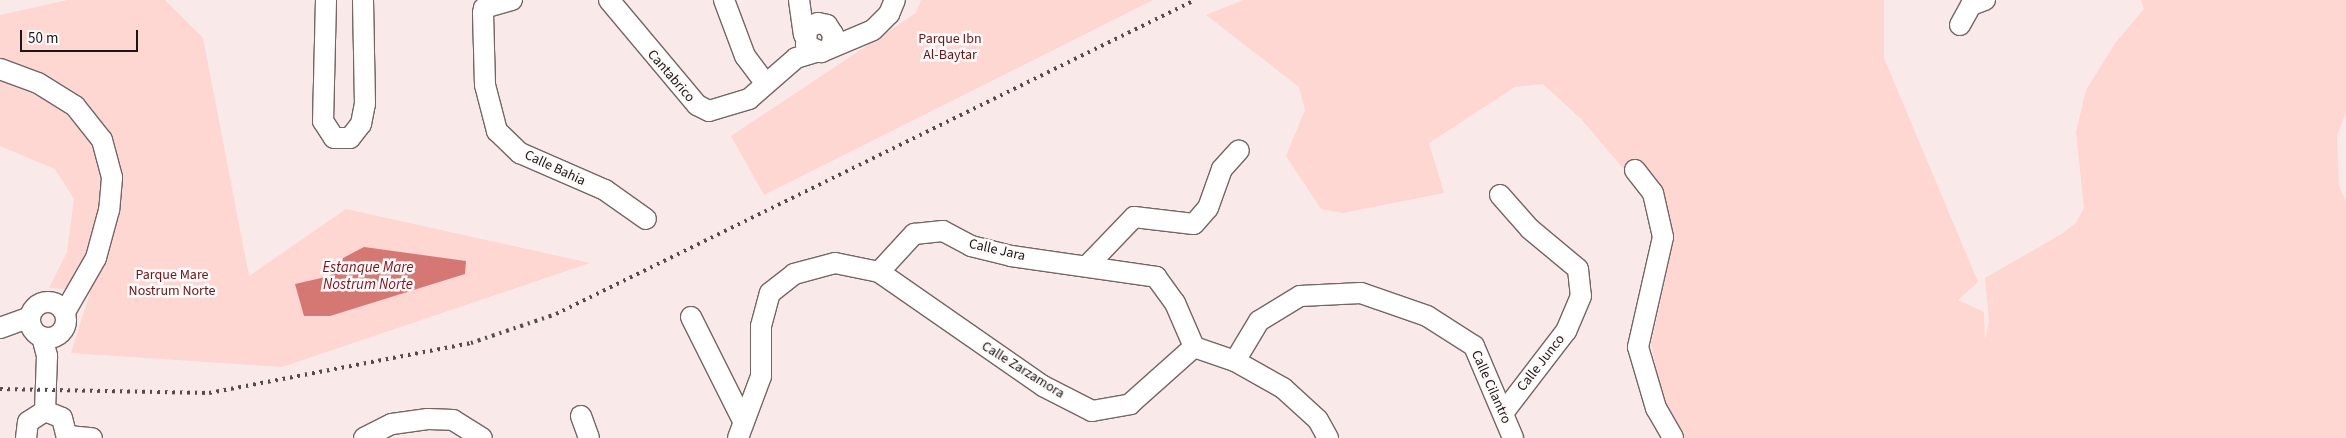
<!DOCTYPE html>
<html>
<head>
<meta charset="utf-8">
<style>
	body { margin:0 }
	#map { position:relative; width:2346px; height:438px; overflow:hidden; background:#f9eae9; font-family:"Source Sans 3",sans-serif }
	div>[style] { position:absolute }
	.green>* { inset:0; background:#fed6d2 }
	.water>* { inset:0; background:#d57873 }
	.roads { filter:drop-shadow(1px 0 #736665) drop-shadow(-1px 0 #736665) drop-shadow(0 1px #736665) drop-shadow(0 -1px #736665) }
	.minor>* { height:20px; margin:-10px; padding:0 10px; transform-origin:10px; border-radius:10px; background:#fff }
	.minor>.ring { margin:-10px; padding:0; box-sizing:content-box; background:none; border:20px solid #fff; border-radius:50% }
	.rail>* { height:4px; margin-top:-2px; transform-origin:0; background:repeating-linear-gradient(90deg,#544c4c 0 2.5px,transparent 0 7.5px) }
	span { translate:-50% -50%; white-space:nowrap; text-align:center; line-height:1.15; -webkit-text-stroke:5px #fefbfa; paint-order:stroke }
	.park-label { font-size:14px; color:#6a1519 }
	.street-label { font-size:14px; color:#1b1616 }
	.water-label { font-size:15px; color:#84111b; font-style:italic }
	.scale { position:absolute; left:20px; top:30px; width:118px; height:22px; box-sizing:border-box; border:2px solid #1b1616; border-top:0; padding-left:6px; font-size:15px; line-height:18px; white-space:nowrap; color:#1b1616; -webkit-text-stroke:4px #fefbfa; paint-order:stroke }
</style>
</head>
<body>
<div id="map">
	<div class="green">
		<div style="clip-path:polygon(68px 0,165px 0,203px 38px,249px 276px,346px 209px,590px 263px,282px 367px,71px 353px,116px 209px,121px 166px,108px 136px,0 62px,0 15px)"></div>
		<div style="clip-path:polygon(921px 0,1153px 0,764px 195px,731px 136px,916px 13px)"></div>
		<div style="clip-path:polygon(1243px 0,1884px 0,1884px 58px,1978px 282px,1958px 300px,1984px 312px,1985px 341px,1989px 321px,1985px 278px,2060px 235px,2076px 223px,2084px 208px,2076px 132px,2086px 90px,2116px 42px,2144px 9px,2141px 0,2346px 0,2346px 112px,2337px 136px,2339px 186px,2346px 202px,2346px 438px,1680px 438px,1664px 408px,1651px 344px,1672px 247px,1671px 232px,1644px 193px,1582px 120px,1543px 84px,1515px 87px,1429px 143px,1444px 193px,1343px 213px,1321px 209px,1286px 156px,1305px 110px,1299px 87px,1206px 15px)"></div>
		<div style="clip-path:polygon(0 75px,50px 98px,97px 147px,108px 178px,90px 257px,69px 289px,49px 288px,67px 252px,74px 199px,55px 169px,0 146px)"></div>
	</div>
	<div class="water">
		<div style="clip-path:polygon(364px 247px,466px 261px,465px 274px,330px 316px,304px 316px,295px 284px,330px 276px,343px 258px)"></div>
	</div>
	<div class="roads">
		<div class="minor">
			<div style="left:326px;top:0;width:121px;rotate:91.4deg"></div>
			<div style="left:323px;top:121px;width:20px;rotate:57deg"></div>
			<div style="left:334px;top:138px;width:16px"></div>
			<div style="left:350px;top:138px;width:18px;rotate:-52deg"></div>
			<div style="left:361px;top:124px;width:20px;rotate:-79deg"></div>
			<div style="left:365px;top:104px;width:104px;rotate:-91.1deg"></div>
			<div style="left:512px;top:0;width:29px;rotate:164deg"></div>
			<div style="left:484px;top:8px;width:5px;rotate:101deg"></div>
			<div style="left:483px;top:13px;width:72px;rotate:88.4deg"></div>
			<div style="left:485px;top:85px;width:48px;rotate:75.4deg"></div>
			<div style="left:497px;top:131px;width:32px;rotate:44deg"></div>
			<div style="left:520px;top:153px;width:93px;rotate:23.5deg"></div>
			<div style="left:605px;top:190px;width:50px;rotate:35.3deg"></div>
			<div style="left:609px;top:0;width:137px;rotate:50deg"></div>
			<div style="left:697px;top:105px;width:13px;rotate:27deg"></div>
			<div style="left:709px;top:111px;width:42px;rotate:-16.7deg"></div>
			<div style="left:749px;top:99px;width:62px;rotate:-41.1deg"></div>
			<div style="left:796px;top:58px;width:21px;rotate:-17deg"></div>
			<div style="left:724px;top:0;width:60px;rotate:69.4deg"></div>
			<div style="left:745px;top:56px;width:34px;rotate:53deg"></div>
			<div style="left:799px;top:0;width:35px;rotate:82deg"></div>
			<div style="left:1960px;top:25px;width:23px;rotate:-61deg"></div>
			<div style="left:1971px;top:5px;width:15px;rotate:-20deg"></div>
			<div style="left:832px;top:44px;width:10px;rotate:-84deg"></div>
			<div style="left:833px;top:34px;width:11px;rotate:-124deg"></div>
			<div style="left:827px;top:25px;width:9px;rotate:-167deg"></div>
			<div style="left:818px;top:23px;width:12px;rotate:156deg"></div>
			<div style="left:807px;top:28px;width:17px;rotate:93deg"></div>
			<div style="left:806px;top:45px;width:17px;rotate:25deg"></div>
			<div style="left:821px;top:52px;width:56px;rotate:-22.9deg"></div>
			<div style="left:873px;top:30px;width:23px;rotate:-45deg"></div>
			<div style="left:889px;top:14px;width:15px;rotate:-67deg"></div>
			<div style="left:0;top:69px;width:40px;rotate:20.2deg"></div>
			<div style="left:38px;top:83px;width:44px;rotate:31.9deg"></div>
			<div style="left:75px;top:106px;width:43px;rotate:51.5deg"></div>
			<div style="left:102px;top:140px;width:39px;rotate:75deg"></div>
			<div style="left:112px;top:178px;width:32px;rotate:95deg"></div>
			<div style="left:109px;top:210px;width:50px;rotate:105.2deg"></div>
			<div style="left:96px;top:258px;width:62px;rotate:119.9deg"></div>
			<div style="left:1635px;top:170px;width:29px;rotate:52deg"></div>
			<div style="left:1653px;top:193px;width:45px;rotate:77.2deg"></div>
			<div style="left:1663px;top:237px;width:113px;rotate:102.8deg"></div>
			<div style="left:1638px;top:347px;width:64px;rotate:73.6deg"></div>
			<div style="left:1656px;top:408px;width:34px;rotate:60deg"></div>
			<div style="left:1500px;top:195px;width:45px;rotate:48.6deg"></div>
			<div style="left:1530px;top:229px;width:62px;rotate:39.8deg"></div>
			<div style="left:1578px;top:269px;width:27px;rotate:84deg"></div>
			<div style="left:1581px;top:296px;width:38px;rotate:113deg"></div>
			<div style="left:1566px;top:331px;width:103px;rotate:127.5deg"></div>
			<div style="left:1089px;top:264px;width:65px;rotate:-46.2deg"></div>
			<div style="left:1134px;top:217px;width:60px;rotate:6.7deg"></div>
			<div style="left:1194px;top:224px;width:21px;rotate:-49deg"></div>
			<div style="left:1208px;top:208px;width:41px;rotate:-70.3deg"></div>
			<div style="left:1222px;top:169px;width:25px;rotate:-48deg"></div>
			<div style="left:879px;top:272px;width:200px;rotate:34.8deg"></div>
			<div style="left:1043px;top:386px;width:55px;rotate:27deg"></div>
			<div style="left:1092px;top:411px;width:39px;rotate:-10deg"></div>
			<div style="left:1130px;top:404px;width:86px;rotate:-41.7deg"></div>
			<div class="ring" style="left:30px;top:302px;width:16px;height:16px"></div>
			<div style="left:691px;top:317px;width:116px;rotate:63.4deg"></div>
			<div style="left:0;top:328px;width:32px;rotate:-20deg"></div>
			<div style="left:42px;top:337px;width:20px;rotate:75deg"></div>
			<div style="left:47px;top:356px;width:55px;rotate:92.1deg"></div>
			<div style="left:1235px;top:361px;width:47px;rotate:-59deg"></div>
			<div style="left:1259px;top:321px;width:48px;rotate:-31.4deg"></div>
			<div style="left:1300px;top:296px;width:61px;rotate:-2.8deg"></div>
			<div style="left:1361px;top:293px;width:70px;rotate:19.2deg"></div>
			<div style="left:1427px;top:316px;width:56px;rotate:32.6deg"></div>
			<div style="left:1474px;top:346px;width:100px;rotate:67deg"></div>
			<div style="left:581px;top:416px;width:23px;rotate:70deg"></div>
			<div style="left:68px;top:436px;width:24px;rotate:5deg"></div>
			<div style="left:26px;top:438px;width:16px;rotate:-83deg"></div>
			<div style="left:28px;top:422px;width:20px;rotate:-33deg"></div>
			<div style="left:45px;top:411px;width:18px;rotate:22deg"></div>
			<div style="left:62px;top:418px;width:21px;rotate:76deg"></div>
			<div style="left:364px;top:438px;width:31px;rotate:-27deg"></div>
			<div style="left:392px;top:424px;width:36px;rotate:-8deg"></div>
			<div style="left:428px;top:419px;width:25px;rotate:2deg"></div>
			<div style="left:453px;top:420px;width:34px;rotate:32deg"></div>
			<div style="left:738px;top:438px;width:66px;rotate:-69.6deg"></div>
			<div style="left:761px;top:376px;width:50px;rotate:-90deg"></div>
			<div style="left:761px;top:326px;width:34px;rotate:-75deg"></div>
			<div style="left:770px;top:293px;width:31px;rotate:-38deg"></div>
			<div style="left:794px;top:274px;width:42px;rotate:-15deg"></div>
			<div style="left:835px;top:263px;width:45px;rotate:11.6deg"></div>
			<div style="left:879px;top:272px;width:52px;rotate:-47.4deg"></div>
			<div style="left:914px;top:234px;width:29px;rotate:-6deg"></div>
			<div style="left:943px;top:231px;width:32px;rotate:28deg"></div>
			<div style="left:971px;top:246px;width:41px;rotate:14deg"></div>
			<div style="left:1011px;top:256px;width:147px;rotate:8.2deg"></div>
			<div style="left:1156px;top:277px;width:32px;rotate:54deg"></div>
			<div style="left:1175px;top:303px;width:48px;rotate:66.6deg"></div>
			<div style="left:1194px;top:347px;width:43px;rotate:18.9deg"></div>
			<div style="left:1235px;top:361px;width:55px;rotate:29.4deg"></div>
			<div style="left:1283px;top:388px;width:47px;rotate:42.4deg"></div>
			<div style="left:1318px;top:420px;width:21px;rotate:61deg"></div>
		</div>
	</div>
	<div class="rail">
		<div style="left:0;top:389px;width:209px;rotate:1.1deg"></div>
		<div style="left:209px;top:393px;width:267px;rotate:-10.8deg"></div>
		<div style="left:471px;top:343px;width:90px;rotate:-18.8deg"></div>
		<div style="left:556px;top:314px;width:712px;rotate:-26.17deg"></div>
	</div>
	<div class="park-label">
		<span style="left:950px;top:47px">Parque Ibn<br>Al-Baytar</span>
		<span style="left:172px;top:283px">Parque Mare<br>Nostrum Norte</span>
	</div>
	<div class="street-label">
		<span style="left:671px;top:76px;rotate:49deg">Cantabrico</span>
		<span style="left:555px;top:168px;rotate:25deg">Calle Bahia</span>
		<span style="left:997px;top:250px;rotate:13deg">Calle Jara</span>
		<span style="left:1541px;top:363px;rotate:-52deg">Calle Junco</span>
		<span style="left:1023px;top:370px;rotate:32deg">Calle Zarzamora</span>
		<span style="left:1491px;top:387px;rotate:66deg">Calle Cilantro</span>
	</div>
	<div class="water-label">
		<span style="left:368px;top:276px">Estanque Mare<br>Nostrum Norte</span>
	</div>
	<div class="scale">50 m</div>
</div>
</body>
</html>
